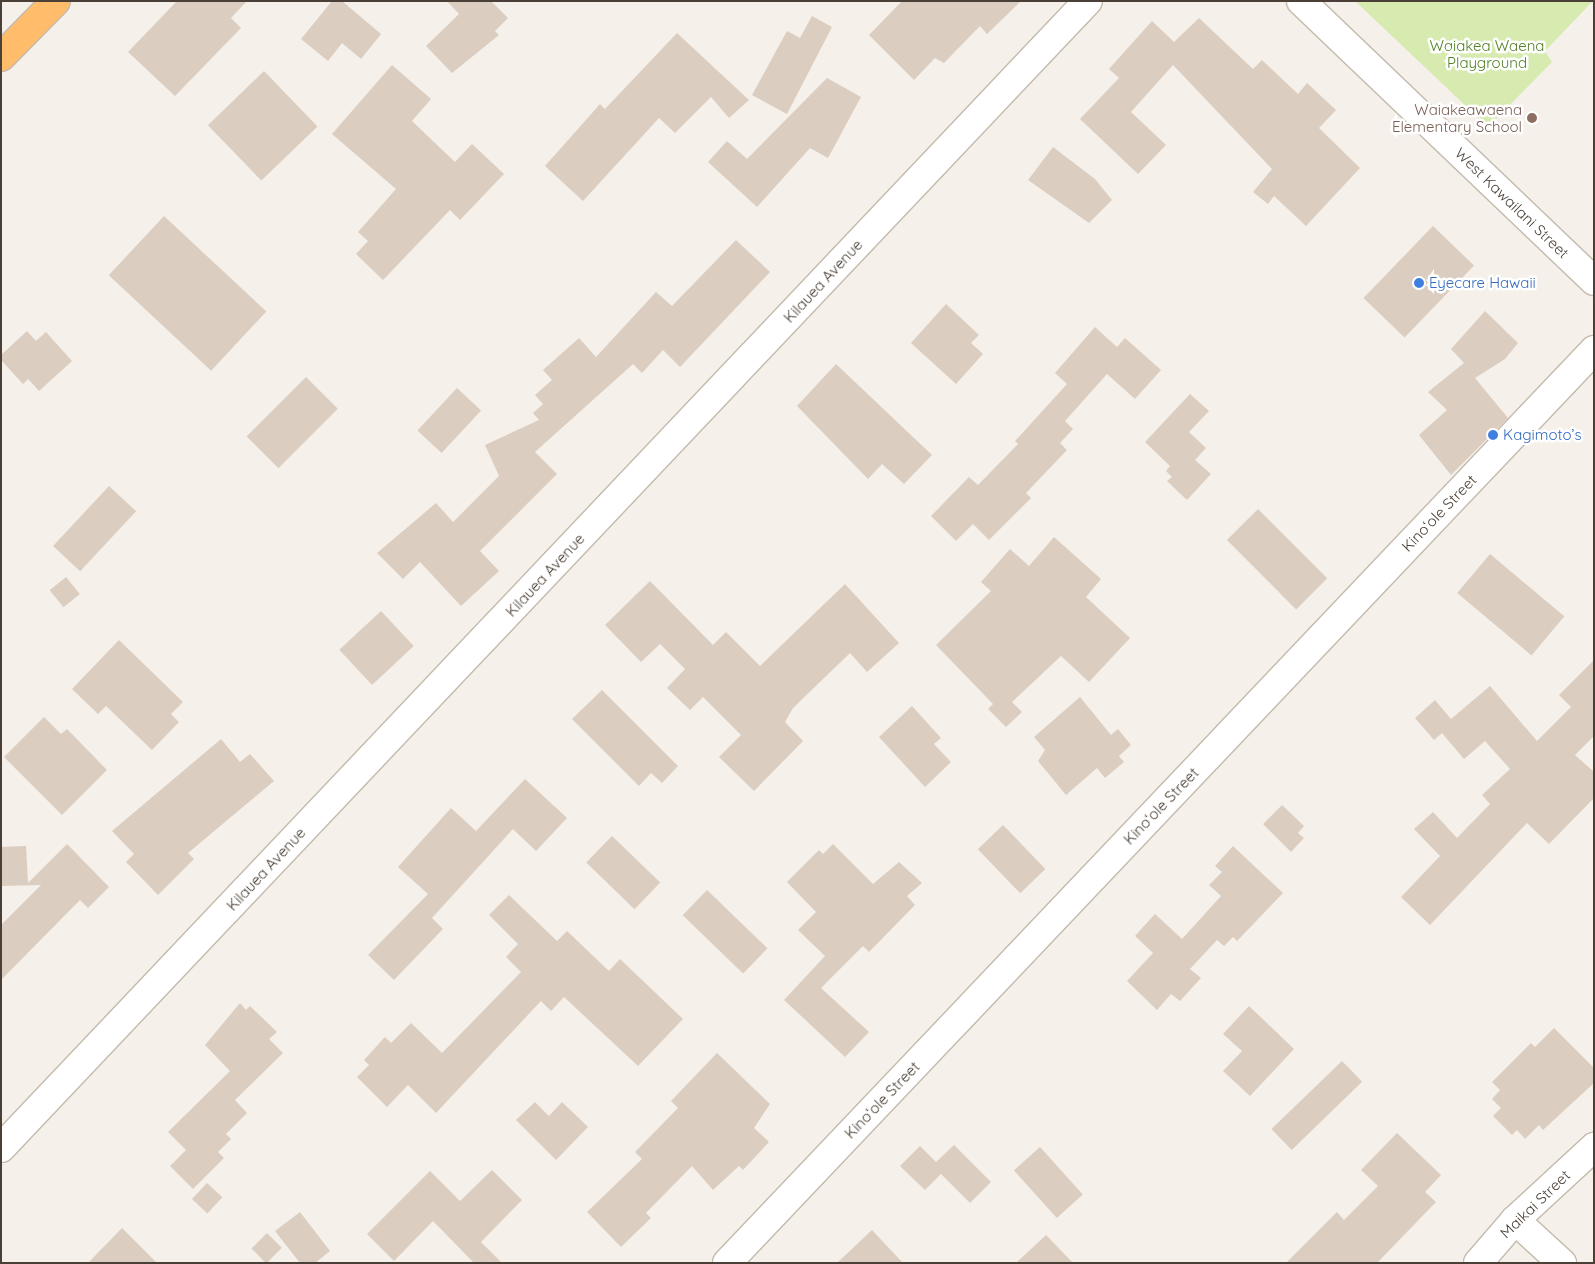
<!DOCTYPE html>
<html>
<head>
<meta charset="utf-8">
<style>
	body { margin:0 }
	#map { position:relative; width:1595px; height:1264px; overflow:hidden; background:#f5f0e9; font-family:Quicksand,sans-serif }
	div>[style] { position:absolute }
	.green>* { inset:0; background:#d7ebb0 }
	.building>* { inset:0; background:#dbcec1; transform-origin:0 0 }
	.roads { filter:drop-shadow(1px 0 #c5baae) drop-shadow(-1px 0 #c5baae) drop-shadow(0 1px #c5baae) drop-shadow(0 -1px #c5baae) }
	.minor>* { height:28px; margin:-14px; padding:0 14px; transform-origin:14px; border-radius:14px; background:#fff }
	.highway>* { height:28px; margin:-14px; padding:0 14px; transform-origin:14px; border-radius:14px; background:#ffbd6b }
	.dots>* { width:14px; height:14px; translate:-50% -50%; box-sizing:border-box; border:2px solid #fff; border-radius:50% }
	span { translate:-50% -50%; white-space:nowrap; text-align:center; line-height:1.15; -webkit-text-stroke:5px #fff; paint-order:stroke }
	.park-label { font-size:15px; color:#528026 }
	.education-label { font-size:15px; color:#785e54 }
	.right { translate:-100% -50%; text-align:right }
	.street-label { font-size:15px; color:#4a4037 }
	.shop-label { font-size:15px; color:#366cbe }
	.left { translate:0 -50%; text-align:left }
	.frame { position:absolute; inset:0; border:2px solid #4a4037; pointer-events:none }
</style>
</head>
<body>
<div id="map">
	<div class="green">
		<div style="clip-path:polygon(1355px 1px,1593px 1px,1545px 51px,1552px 62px,1488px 127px)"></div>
	</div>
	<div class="building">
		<div style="clip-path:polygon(177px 1px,247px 1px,231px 18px,241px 28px,175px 96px,128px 52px)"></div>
		<div style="clip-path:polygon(332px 1px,342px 1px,381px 34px,361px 59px,342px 43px,328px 61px,301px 39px)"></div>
		<div style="clip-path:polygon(447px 1px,491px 1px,508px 18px,495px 31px,499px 35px,452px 73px,426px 46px,459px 14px)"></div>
		<div style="clip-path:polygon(902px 1px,1021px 1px,987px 34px,980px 26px,944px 63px,935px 58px,914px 80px,869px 35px)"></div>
		<div style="clip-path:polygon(812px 16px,832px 27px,787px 114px,752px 95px,787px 31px,800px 38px)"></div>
		<div style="clip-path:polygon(1199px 18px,1253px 69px,1262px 60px,1298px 94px,1307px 83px,1336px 110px,1319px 128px,1360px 168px,1306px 226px,1274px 196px,1268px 204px,1253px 192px,1272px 169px,1173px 65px,1131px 112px,1166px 145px,1138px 174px,1080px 119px,1119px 78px,1109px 69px,1152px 21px,1174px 42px)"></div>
		<div style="clip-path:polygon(677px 33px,749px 100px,729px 118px,711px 97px,675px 133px,659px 118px,583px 201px,545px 166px,600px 104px,605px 109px)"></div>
		<div style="clip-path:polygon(392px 65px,431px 99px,412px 121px,455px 162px,472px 144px,504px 174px,460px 220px,450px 210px,383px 280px,356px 254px,368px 241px,358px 232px,396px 189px,332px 134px)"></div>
		<div style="left:264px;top:71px;width:77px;height:78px;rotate:46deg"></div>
		<div style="clip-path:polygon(827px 78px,861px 97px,828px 158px,810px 148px,757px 207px,708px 162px,727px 141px,747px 159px)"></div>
		<div style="clip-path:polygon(1053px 147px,1095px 179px,1112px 200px,1089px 223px,1028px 180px)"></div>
		<div style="left:164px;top:216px;width:140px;height:81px;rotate:43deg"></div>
		<div style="left:1433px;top:226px;width:57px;height:100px;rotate:44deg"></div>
		<div style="clip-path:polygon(736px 240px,770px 272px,680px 367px,663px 350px,642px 373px,633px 364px,535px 452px,557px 474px,480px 551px,499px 571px,461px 606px,420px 562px,403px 579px,377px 553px,436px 503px,453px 522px,499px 476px,485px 445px,539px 420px,533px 413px,543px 404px,535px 395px,552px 380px,543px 370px,579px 338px,596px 357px,656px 292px,672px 306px)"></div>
		<div style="clip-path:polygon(946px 304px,979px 335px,971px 343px,983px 354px,956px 384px,911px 343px)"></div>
		<div style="clip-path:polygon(1485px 311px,1518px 343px,1505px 359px,1475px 378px,1508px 418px,1451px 475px,1419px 435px,1447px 410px,1428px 392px,1464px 363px,1451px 349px)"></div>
		<div style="clip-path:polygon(1095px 327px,1117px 347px,1125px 338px,1161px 370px,1135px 399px,1107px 374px,1065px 421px,1073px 429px,1060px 443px,1067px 450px,1026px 493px,1031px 498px,989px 540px,973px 524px,956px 541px,931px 516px,969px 477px,978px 485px,1018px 444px,1015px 441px,1067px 384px,1055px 373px)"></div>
		<div style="clip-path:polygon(27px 331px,36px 341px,46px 332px,72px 361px,39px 391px,28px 379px,23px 384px,1px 360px,1px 355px)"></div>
		<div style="clip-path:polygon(836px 364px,932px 455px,904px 484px,882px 464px,868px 479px,797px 406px)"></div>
		<div style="left:306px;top:377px;width:45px;height:84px;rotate:45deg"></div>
		<div style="left:457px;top:388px;width:33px;height:58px;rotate:43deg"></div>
		<div style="clip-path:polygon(1190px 394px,1209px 411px,1189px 432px,1206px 448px,1195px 460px,1211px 474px,1187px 500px,1167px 481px,1172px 477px,1166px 471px,1170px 466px,1145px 442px)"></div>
		<div style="left:109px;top:486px;width:37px;height:82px;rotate:43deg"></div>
		<div style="left:1258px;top:509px;width:98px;height:44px;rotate:45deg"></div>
		<div style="clip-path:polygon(1054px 537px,1101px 579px,1086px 597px,1130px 638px,1089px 682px,1061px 656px,1012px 702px,1022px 712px,1006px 727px,988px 709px,993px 704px,936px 645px,991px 591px,981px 582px,1010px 549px,1029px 566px)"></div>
		<div style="left:1490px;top:554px;width:97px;height:51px;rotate:40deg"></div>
		<div style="left:66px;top:577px;width:22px;height:21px;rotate:51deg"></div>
		<div style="clip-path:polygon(650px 581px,713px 645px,726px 632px,760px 666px,845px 584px,899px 643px,867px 672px,850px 653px,793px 708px,785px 722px,803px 741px,754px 791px,719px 757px,741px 735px,703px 697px,690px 710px,667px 688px,685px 669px,660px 644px,641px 662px,605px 625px)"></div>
		<div style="left:381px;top:611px;width:48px;height:57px;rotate:47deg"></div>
		<div style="clip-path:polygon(119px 640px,183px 702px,171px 714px,179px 722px,152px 750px,106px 706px,98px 714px,72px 689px)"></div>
		<div style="clip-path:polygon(1594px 660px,1594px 736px,1575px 755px,1594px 772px,1594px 798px,1549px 844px,1527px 823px,1430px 925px,1401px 897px,1440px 856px,1414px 829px,1433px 812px,1457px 838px,1490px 804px,1482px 795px,1510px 769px,1485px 741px,1464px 759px,1442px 733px,1434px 740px,1415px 718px,1435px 700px,1451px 719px,1490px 686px,1537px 741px,1571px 707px,1559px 695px)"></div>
		<div style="clip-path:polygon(602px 690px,678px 766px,662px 783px,651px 773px,639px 786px,572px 719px)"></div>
		<div style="clip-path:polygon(1080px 697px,1111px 735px,1118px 729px,1131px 745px,1119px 756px,1124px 762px,1105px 778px,1097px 768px,1066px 795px,1038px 761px,1045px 750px,1034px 737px)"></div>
		<div style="clip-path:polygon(912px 706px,941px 738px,934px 744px,951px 762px,925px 787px,879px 737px)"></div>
		<div style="clip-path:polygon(44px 717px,61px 734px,67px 729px,107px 770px,62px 815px,4px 757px)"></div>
		<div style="clip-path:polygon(221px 739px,240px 762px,250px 754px,274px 781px,188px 853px,194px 859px,158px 895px,126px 862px,134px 854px,112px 831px)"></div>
		<div style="clip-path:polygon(525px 779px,567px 818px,536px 851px,513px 829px,432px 918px,443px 929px,394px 980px,368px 955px,428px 894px,398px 867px,451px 808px,476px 831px)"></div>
		<div style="clip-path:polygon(1282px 805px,1304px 826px,1298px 833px,1304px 838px,1291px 852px,1263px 824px)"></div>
		<div style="left:1003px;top:825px;width:61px;height:35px;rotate:46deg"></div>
		<div style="left:612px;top:836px;width:67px;height:37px;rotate:44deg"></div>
		<div style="clip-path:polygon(67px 844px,109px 887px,88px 908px,80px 900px,1px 980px,1px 925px,41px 885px,1px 886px,1px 847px,26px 846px,28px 883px)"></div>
		<div style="clip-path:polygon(833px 844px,873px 884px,899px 862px,922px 883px,907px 896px,915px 905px,869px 952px,863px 946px,821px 988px,869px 1032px,845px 1057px,784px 1000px,825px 956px,798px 930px,816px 912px,787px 882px,819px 850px,823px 854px)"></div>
		<div style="clip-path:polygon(1233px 846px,1283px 893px,1237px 941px,1233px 937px,1224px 946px,1217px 940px,1190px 969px,1201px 978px,1180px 1001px,1171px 994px,1157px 1010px,1127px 981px,1153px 953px,1135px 936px,1155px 914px,1182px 939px,1221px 896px,1209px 885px,1222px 872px,1215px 866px)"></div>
		<div style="left:707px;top:890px;width:84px;height:35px;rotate:44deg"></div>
		<div style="clip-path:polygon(509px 895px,557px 941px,567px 931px,609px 971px,620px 959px,683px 1019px,638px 1066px,564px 997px,551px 1011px,541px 1001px,436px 1113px,408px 1085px,387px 1107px,357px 1077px,369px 1065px,364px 1060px,385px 1037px,391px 1043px,411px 1023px,442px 1053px,521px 972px,506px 957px,518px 944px,489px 915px)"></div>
		<div style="clip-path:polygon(240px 1003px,246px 1010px,250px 1006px,277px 1032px,269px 1039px,283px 1053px,235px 1100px,247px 1113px,226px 1134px,231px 1139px,218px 1152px,224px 1158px,193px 1189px,170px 1166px,186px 1150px,168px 1132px,230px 1071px,205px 1045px)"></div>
		<div style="clip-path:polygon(1249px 1006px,1294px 1049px,1250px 1096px,1223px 1071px,1242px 1051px,1223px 1034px)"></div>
		<div style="clip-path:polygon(1554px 1028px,1594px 1068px,1594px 1083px,1543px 1130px,1539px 1125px,1525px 1139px,1517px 1130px,1512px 1135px,1493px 1116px,1501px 1108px,1492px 1099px,1500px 1090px,1492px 1082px,1531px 1043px,1535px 1047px)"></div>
		<div style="clip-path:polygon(717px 1053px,770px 1104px,754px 1128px,769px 1142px,743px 1170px,739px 1166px,713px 1190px,692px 1166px,646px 1213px,651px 1218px,621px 1247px,587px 1212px,642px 1159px,635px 1152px,678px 1108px,671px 1101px)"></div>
		<div style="left:1342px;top:1061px;width:29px;height:98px;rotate:46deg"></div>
		<div style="clip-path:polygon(535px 1102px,549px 1116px,562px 1102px,588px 1127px,556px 1160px,516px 1120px)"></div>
		<div style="clip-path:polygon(1397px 1133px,1441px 1175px,1425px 1192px,1436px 1202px,1377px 1263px,1286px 1263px,1337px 1212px,1344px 1220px,1378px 1186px,1361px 1170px)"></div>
		<div style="clip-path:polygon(954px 1145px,991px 1182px,970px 1203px,941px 1174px,925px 1190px,900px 1166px,920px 1146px,936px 1162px)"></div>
		<div style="left:1040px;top:1147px;width:64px;height:35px;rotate:48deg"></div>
		<div style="clip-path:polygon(492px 1170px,522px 1200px,481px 1242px,502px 1263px,474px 1263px,433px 1221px,394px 1261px,367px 1234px,430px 1171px,460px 1201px)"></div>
		<div style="left:207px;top:1183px;width:21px;height:22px;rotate:43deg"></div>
		<div style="clip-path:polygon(300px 1212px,330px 1251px,315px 1263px,300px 1263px,275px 1231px)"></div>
		<div style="clip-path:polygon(122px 1228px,157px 1263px,88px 1263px)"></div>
		<div style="clip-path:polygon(872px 1230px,903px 1263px,837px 1263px)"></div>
		<div style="left:267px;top:1233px;width:21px;height:22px;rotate:45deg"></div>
		<div style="clip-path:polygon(1046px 1235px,1073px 1263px,1016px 1263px)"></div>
	</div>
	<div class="roads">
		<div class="minor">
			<div style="left:1301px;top:1px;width:405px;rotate:43.7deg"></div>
			<div style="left:1px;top:1148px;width:1580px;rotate:-46.54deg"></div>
			<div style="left:1515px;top:1220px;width:64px;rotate:42.5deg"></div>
			<div style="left:727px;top:1263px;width:1259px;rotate:-46.48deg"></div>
			<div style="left:1478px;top:1263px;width:57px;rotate:-49.3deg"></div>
			<div style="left:1515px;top:1220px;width:108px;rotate:-42.7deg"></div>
		</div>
		<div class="highway">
			<div style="left:1px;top:57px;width:78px;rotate:-45.5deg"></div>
		</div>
	</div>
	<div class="dots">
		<div style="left:1532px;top:118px;background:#8d6e63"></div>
		<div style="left:1419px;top:283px;background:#3f7fe0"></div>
		<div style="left:1493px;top:435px;background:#3f7fe0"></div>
	</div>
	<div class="park-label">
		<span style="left:1487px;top:54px">Waiakea Waena<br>Playground</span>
	</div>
	<div class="education-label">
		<span class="right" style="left:1522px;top:118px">Waiakeawaena<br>Elementary School</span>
	</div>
	<div class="street-label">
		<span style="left:1512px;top:203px;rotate:44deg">West Kawailani Street</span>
		<span style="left:823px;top:281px;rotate:-47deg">Kilauea Avenue</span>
		<span style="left:1439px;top:513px;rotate:-46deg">Kinoʻole Street</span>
		<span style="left:545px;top:575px;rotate:-47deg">Kilauea Avenue</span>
		<span style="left:1161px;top:806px;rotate:-46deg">Kinoʻole Street</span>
		<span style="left:266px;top:869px;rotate:-47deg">Kilauea Avenue</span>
		<span style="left:882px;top:1100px;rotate:-46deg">Kinoʻole Street</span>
		<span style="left:1535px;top:1204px;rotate:-44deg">Maikai Street</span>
	</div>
	<div class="shop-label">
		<span class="left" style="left:1429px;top:283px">Eyecare Hawaii</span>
		<span class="left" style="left:1503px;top:435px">Kagimoto’s</span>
	</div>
	<div class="frame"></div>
</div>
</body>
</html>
